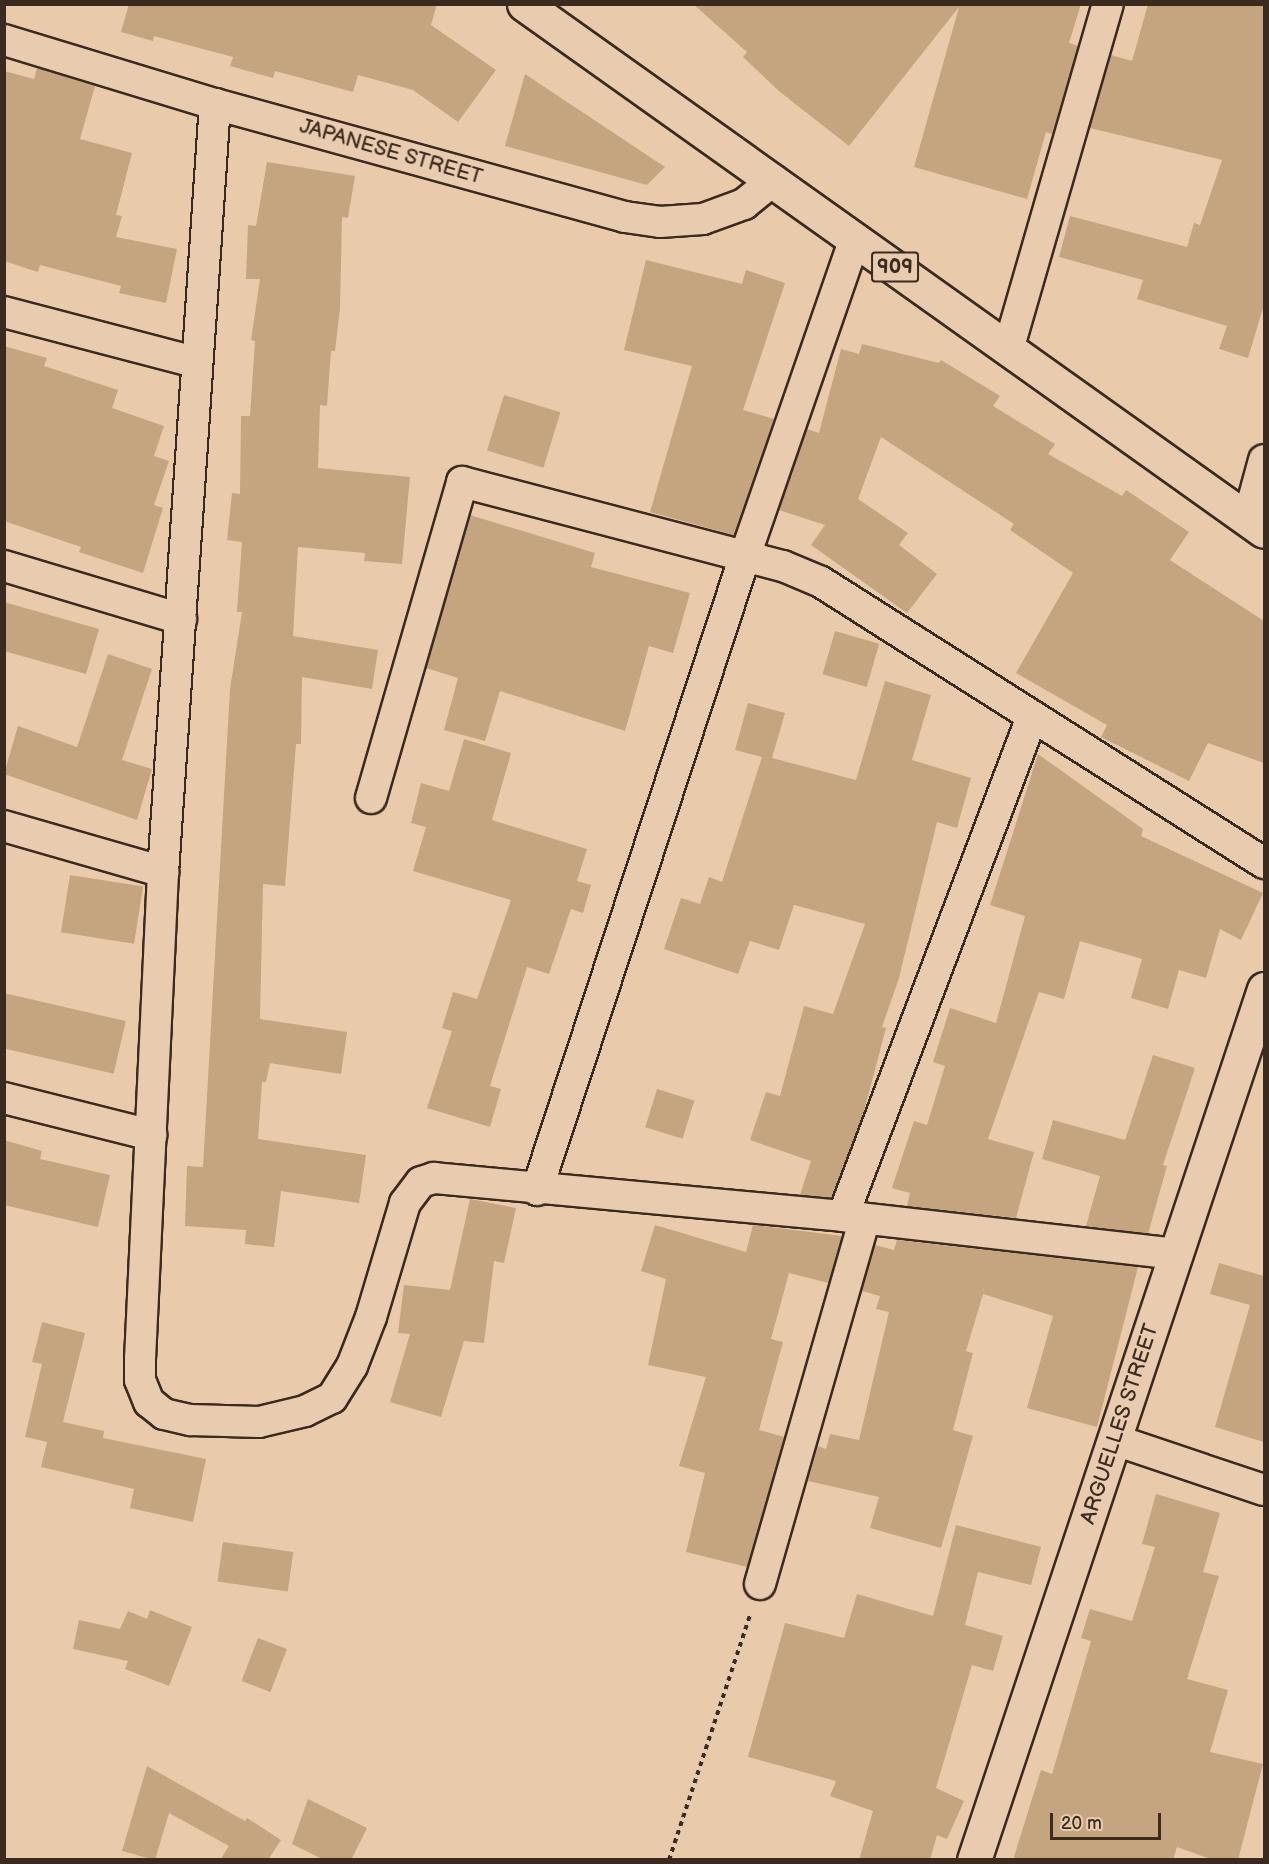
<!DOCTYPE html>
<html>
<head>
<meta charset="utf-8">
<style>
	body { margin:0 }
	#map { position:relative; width:1269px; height:1864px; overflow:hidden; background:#e9cbac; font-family:"Balsamiq Sans",sans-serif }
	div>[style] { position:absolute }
	.building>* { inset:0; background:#c4a580; transform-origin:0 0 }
	.path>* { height:4px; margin-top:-2px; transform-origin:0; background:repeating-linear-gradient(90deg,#3b2a1e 0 4.5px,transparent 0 9px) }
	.roads { filter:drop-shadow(2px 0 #3b2a1e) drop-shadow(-2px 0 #3b2a1e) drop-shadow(0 2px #3b2a1e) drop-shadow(0 -2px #3b2a1e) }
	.minor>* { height:30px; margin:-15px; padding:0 15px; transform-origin:15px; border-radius:15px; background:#e9ccb0 }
	.tertiary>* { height:33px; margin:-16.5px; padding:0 16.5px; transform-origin:16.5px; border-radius:16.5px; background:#e9ccb0 }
	.primary>* { height:33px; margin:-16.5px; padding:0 16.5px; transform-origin:16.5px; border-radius:16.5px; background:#e9ccb0 }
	span { translate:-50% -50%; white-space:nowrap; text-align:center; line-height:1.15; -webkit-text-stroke:4.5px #e9ccb0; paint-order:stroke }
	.shield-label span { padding:2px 4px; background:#e9ccb0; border:2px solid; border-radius:4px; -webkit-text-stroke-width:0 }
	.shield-label { font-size:20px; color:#3b2a1e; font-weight:700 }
	.street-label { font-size:21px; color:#3b2a1e }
	.frame { position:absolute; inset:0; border:6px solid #3b2a1e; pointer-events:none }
	.scale { position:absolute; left:1050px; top:1813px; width:111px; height:27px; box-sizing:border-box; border:3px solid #3b2a1e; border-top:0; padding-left:8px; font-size:18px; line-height:21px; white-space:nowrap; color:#3b2a1e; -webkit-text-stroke:4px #e9ccb0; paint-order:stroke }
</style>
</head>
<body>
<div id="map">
	<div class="building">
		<div style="clip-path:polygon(129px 4px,437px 4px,431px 25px,496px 70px,458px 122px,413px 90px,358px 75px,353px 92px,275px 71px,273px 78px,230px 66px,233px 57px,154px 36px,153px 41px,121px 32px)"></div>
		<div style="clip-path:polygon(693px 4px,1081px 4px,1069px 43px,1078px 46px,1052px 134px,1046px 132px,1027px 199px,914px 167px,959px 7px,849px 146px,780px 92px,743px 57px,747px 52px)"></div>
		<div style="clip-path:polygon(1148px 4px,1264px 4px,1264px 305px,1248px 358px,1219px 349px,1227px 326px,1137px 299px,1143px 280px,1059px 257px,1070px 216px,1187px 247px,1194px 223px,1200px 225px,1222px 160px,1090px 128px,1111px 55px,1132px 61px)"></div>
		<div style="clip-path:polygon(37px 68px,95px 86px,80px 139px,132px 153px,116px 215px,122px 216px,116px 237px,177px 249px,166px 303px,119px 293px,121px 286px,40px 265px,38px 272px,4px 261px,4px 71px,34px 79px)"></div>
		<div style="clip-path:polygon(525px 74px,665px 167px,647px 185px,505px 146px)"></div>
		<div style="clip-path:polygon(267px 162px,355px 176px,348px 218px,342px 217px,340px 308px,335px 351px,331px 351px,327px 406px,320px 405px,318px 468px,410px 477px,402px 564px,364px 561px,365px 553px,298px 547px,293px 636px,378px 650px,372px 689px,302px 677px,301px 744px,296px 744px,285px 886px,263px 884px,260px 1019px,347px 1032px,341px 1074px,270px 1063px,266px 1082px,262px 1082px,258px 1139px,366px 1155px,359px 1203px,281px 1191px,274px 1247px,245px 1244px,246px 1230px,185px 1226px,187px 1166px,203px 1167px,230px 689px,242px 612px,237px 612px,242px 542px,227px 540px,232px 493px,240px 494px,241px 416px,250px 416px,255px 341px,251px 340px,260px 279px,246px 279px,248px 225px,256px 226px)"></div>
		<div style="clip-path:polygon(646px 260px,742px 284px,746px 270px,785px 283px,743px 410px,774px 419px,734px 535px,650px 512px,692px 366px,624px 350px)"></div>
		<div style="clip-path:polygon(862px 344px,939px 363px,941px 360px,1000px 396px,993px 406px,1055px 444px,1048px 454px,1122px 496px,1126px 490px,1189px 532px,1170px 560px,1264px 621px,1264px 763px,1208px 743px,1189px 781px,1101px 737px,1107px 725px,1016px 673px,1073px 573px,1010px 530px,1014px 524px,881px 437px,858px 499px,908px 533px,899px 545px,937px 574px,907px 613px,811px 545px,825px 525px,779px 510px,807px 429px,819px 433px,841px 349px,859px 354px)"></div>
		<div style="clip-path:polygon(4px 346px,47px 358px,44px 366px,118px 390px,112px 408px,164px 426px,154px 456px,169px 461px,154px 505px,163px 508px,143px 573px,79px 552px,81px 547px,4px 521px)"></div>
		<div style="left:504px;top:395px;width:59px;height:58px;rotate:17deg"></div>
		<div style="clip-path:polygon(470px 515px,595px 553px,591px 567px,690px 593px,673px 653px,649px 646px,625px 731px,500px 691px,485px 741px,444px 730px,458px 678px,426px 668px)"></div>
		<div style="clip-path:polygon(4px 602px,99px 629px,86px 674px,4px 651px)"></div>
		<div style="left:835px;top:631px;width:46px;height:45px;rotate:16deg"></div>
		<div style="clip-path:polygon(108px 654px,152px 669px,122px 760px,152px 769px,137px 820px,4px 774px,18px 726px,77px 747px)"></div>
		<div style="clip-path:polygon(885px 681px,931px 695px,912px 760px,971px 778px,957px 828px,937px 822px,899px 978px,882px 1027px,886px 1028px,864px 1111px,832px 1198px,800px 1195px,811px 1161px,750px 1140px,766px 1092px,780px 1096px,804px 1006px,833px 1014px,865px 924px,794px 905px,779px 950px,750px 941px,738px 974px,664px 949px,681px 898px,700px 904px,709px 877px,722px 882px,762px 757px,735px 750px,748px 703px,785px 713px,772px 758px,856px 780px)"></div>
		<div style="clip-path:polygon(464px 739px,511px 753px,492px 820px,587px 849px,577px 881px,591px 885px,583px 913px,571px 909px,549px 974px,527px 967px,490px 1086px,501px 1089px,490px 1127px,427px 1108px,452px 1031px,442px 1028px,453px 992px,477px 999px,511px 900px,413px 871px,426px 827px,411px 823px,421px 783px,449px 791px)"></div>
		<div style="clip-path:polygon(1038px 754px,1143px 829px,1141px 836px,1263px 893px,1241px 940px,1220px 929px,1206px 978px,1179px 970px,1168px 1009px,1131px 998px,1142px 959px,1080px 941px,1064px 999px,1039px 992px,988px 1139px,1034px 1152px,1016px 1218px,907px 1206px,910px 1193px,892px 1188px,914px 1121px,927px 1125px,945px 1066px,933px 1062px,950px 1008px,996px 1023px,1025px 916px,990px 905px)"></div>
		<div style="left:70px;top:875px;width:74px;height:58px;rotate:9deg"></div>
		<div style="left:4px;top:993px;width:125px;height:54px;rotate:13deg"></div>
		<div style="clip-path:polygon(1153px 1055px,1195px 1068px,1163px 1165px,1167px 1166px,1148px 1234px,1086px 1226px,1100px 1176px,1042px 1159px,1053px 1120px,1125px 1140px)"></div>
		<div style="left:657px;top:1089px;width:39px;height:40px;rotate:17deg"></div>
		<div style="clip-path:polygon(4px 1140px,42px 1151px,40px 1159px,110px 1175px,98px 1227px,4px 1205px)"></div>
		<div style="clip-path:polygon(470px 1199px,516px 1208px,504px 1263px,494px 1261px,484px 1343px,464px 1341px,441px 1417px,390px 1402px,410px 1334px,398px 1333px,404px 1285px,450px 1290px)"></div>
		<div style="clip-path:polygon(655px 1225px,746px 1252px,753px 1225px,842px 1236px,829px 1283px,789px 1273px,771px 1339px,783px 1342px,759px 1430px,784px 1437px,747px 1567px,686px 1552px,705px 1473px,679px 1466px,706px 1377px,648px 1365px,666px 1279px,641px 1271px)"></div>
		<div style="clip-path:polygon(897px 1240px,1138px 1267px,1097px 1427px,1027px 1408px,1053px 1316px,983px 1294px,966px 1351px,973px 1353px,953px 1430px,973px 1436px,941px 1548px,870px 1528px,879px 1497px,808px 1481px,818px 1446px,826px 1449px,830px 1434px,859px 1440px,889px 1312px,876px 1309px,880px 1296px,862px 1291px,875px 1245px,894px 1250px)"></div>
		<div style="clip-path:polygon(1219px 1263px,1264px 1276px,1264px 1442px,1215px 1427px,1250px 1305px,1210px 1294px)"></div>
		<div style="clip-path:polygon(42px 1322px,85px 1333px,63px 1422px,104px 1431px,103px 1438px,206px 1459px,193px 1522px,130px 1508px,134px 1489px,41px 1467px,47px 1442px,25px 1437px,42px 1364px,32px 1362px)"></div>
		<div style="clip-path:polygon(1156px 1494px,1220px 1513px,1203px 1572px,1219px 1576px,1187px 1679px,1228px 1690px,1210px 1752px,1263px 1764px,1238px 1860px,1213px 1860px,1177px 1847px,1173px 1860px,1013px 1860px,1041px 1770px,1052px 1774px,1091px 1641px,1081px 1638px,1090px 1609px,1132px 1621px,1155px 1547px,1142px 1544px)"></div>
		<div style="clip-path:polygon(956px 1525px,1041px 1547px,1031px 1585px,978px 1572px,965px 1625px,1003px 1636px,993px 1671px,972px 1665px,936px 1788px,964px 1801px,947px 1839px,937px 1835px,930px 1860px,859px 1860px,873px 1811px,830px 1796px,836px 1781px,748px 1757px,785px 1623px,844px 1638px,857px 1594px,933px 1616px)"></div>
		<div style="left:223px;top:1542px;width:71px;height:40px;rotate:8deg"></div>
		<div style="clip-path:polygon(150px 1610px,192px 1627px,169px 1686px,125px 1669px,128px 1661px,73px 1649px,79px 1620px,120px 1629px,128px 1611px,147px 1619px)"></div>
		<div style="left:258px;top:1638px;width:31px;height:46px;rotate:21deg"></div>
		<div style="clip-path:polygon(147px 1766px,245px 1821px,247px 1818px,281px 1840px,268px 1860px,220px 1860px,229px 1846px,169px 1813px,155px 1860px,122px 1851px)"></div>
		<div style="clip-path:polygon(308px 1799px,367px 1828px,351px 1860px,324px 1860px,292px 1844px)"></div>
	</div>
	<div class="path">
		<div style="left:669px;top:1860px;width:258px;rotate:-71.7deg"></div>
	</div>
	<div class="roads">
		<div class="minor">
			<div style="left:4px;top:40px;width:220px;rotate:16.9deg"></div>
			<div style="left:215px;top:104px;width:425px;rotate:15.4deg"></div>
			<div style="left:625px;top:217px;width:35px;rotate:8deg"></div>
			<div style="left:660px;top:222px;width:43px;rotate:-4deg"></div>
			<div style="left:703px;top:219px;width:44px;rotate:-20.1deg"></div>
			<div style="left:744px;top:204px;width:38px;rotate:-39deg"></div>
			<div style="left:215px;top:104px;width:770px;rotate:93.87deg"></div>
			<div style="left:163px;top:872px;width:487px;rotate:92.7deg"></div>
			<div style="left:140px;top:1358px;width:22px;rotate:90deg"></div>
			<div style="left:140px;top:1380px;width:24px;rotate:68deg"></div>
			<div style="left:149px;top:1402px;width:19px;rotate:39deg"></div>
			<div style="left:164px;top:1414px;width:28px;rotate:13deg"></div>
			<div style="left:191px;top:1420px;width:68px;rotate:1.7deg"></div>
			<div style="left:259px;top:1422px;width:47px;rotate:-13.4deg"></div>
			<div style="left:305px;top:1411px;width:30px;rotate:-26deg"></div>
			<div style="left:332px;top:1398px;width:38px;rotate:-58deg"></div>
			<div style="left:352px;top:1366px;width:53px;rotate:-68.8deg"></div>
			<div style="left:371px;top:1317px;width:119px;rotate:-73.4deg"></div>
			<div style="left:405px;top:1203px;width:26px;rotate:-53deg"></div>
			<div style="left:421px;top:1182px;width:14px;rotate:-17deg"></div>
			<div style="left:434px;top:1178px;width:411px;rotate:5.3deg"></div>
			<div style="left:843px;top:1216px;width:334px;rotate:6.5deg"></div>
			<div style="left:4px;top:312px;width:197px;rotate:14.7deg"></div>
			<div style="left:1008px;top:350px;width:360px;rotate:-73.9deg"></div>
			<div style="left:1248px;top:519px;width:61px;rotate:-74.8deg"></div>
			<div style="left:4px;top:566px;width:185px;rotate:16.7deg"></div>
			<div style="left:371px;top:798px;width:329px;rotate:-73.9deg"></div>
			<div style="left:462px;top:482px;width:332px;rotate:14.7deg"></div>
			<div style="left:783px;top:566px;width:41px;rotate:22.8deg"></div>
			<div style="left:821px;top:582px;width:525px;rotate:32.39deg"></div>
			<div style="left:4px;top:826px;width:166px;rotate:16.1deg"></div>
			<div style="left:4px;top:1098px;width:152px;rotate:14.1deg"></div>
			<div style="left:537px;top:1190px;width:667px;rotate:-71.84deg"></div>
			<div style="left:745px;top:556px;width:336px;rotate:-70.9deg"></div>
			<div style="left:843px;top:1216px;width:534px;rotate:-69.26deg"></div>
			<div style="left:1115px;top:1440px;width:157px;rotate:18.6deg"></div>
			<div style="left:760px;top:1584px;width:380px;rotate:-74deg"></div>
		</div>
		<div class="tertiary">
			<div style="left:974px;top:1860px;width:918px;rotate:-71.58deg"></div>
		</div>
		<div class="primary">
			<div style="left:524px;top:4px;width:908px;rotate:35.46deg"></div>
		</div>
	</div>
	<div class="shield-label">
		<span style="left:895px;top:267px">909</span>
	</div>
	<div class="street-label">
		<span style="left:391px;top:152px;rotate:16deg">JAPANESE STREET</span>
		<span style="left:1120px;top:1424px;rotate:-72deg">ARGUELLES STREET</span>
	</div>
	<div class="frame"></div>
	<div class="scale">20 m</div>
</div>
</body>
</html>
